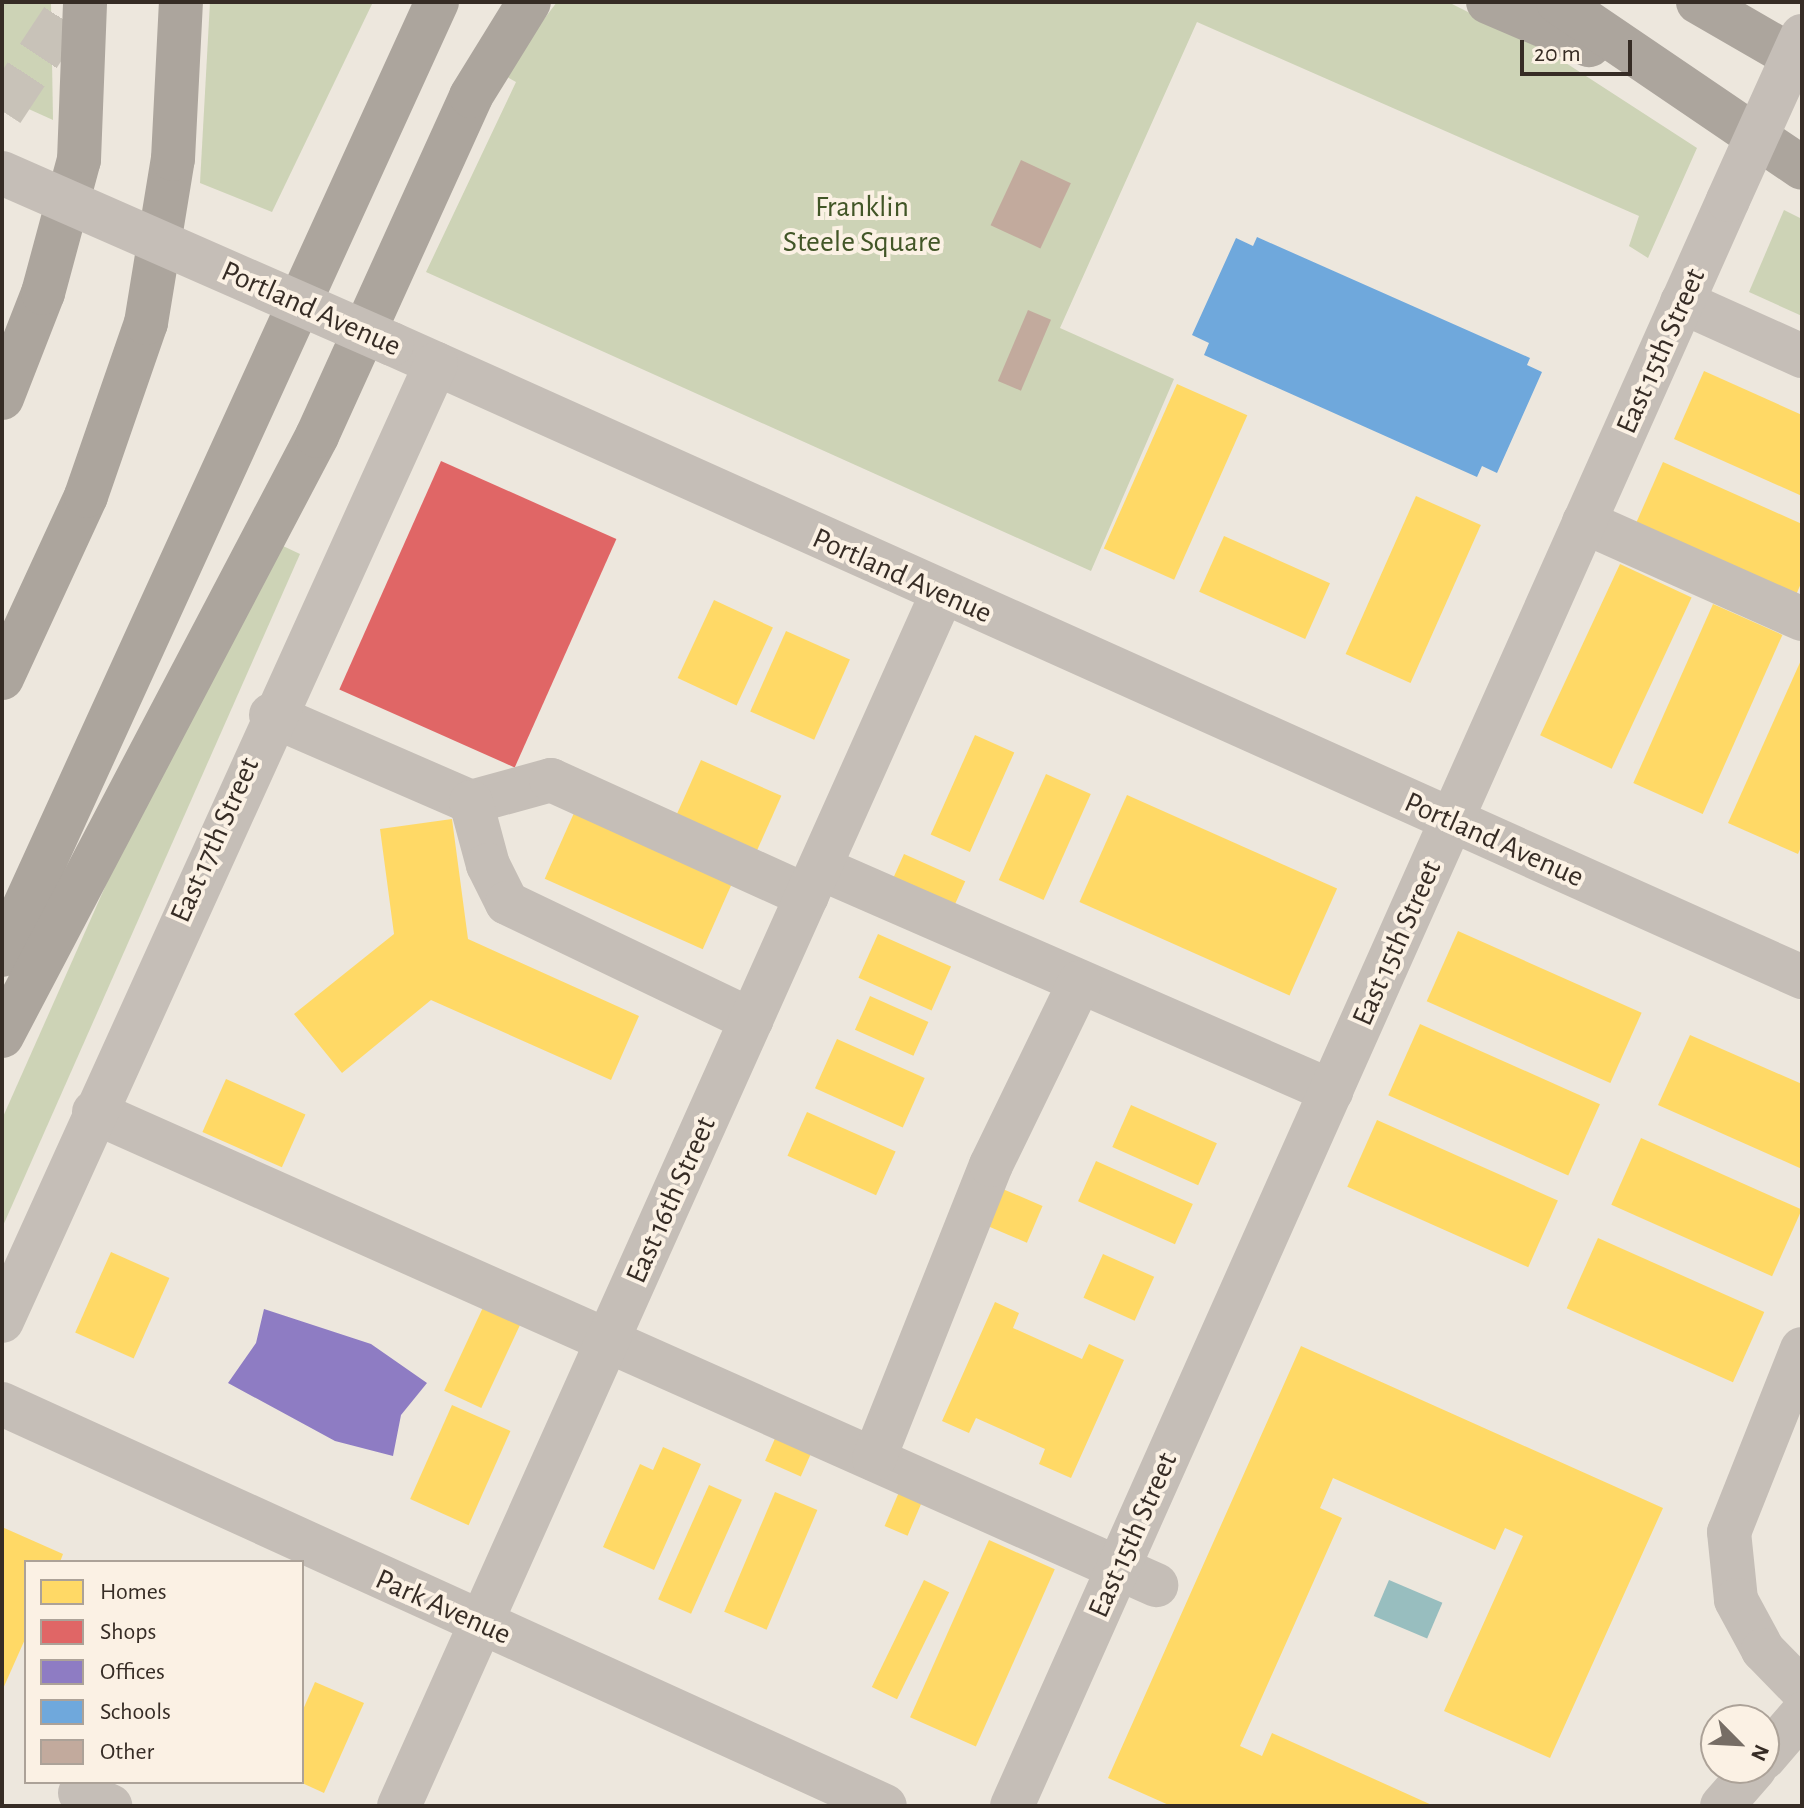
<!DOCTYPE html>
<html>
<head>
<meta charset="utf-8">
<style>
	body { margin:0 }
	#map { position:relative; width:1804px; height:1808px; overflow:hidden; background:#ede7dd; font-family:"Alegreya Sans",sans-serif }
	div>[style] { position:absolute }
	.green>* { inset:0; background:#cdd3b6 }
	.water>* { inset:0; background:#98bebf; transform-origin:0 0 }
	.homes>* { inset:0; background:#ffd966; transform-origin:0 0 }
	.shops>* { inset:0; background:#e06666; transform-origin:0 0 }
	.offices>* { inset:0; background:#8e7cc3 }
	.schools>* { inset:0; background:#6fa8dc }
	.building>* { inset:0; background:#c2aa9d; transform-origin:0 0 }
	.highway-tunnel>* { height:44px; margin-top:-22px; transform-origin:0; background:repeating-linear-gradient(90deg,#c8c2b8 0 44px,transparent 0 66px) }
	.minor>* { height:44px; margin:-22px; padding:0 22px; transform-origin:22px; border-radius:22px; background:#c5beb7 }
	.highway>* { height:44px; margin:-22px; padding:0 22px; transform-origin:22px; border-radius:22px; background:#aca59d }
	.minor-bridge>* { height:44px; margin:-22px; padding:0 22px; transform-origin:22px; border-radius:22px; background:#c5beb7 }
	span { translate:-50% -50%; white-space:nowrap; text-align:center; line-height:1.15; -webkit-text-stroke:8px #fbf1e4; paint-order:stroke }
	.park-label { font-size:30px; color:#425627 }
	.street-label { font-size:30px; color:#362c25 }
	.frame { position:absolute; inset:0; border:4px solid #362c25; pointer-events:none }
	.legend { position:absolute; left:24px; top:1560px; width:280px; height:224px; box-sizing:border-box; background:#fbf1e4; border:2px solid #aca298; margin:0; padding:10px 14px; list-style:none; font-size:24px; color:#362c25 }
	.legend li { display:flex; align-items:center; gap:16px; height:40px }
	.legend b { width:40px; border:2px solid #aca298 }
	.north { position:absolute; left:1700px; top:1704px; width:80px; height:80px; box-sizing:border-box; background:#fbf1e4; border:2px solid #aca298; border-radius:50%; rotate:114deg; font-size:22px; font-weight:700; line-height:32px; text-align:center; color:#362c25 }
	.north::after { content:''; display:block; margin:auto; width:28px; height:36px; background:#766d65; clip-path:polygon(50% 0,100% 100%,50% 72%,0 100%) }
	.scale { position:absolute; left:1520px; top:40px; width:112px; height:36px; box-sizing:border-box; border:4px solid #362c25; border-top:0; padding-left:10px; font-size:24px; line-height:28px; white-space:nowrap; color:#362c25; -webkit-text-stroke:6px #fbf1e4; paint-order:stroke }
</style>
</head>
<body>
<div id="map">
	<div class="green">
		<div style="clip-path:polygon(2px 2px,51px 2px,53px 120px,2px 97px)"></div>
		<div style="clip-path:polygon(210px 2px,373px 2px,272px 212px,200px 183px)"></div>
		<div style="clip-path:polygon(557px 2px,1448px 2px,1552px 54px,1697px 148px,1648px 258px,1629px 246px,1639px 216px,1197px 22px,1060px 328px,1174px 379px,1091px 571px,426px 272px,516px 82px,502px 74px)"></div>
		<div style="clip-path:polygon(1784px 210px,1802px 219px,1802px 316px,1749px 292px)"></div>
		<div style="clip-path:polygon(283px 546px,300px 554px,2px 1228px,2px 1119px,125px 842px)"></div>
	</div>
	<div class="water">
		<div style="left:1389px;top:1580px;width:58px;height:39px;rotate:23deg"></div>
	</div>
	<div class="homes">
		<div style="clip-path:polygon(1704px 371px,1802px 415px,1802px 496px,1674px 439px)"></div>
		<div style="left:1177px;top:384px;width:77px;height:180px;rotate:24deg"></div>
		<div style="clip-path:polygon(1663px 462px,1802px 524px,1802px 581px,1793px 602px,1633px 530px)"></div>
		<div style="left:1416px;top:496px;width:71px;height:173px;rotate:24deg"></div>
		<div style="left:1224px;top:536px;width:116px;height:61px;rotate:24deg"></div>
		<div style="left:1620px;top:564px;width:79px;height:189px;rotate:25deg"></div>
		<div style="left:714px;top:600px;width:65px;height:86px;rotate:25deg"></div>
		<div style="left:1713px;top:604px;width:76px;height:196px;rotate:24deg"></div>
		<div style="left:786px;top:631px;width:70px;height:88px;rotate:24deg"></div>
		<div style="clip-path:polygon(1802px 658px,1802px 845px,1798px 854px,1728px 823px)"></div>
		<div style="left:975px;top:735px;width:43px;height:109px;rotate:24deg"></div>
		<div style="left:701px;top:760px;width:88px;height:66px;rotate:24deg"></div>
		<div style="left:1046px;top:774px;width:49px;height:116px;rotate:24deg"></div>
		<div style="left:1127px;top:795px;width:230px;height:117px;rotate:24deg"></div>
		<div style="left:574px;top:813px;width:173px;height:72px;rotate:24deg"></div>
		<div style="clip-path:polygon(452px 819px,468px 939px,639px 1016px,611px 1080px,431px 1000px,342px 1073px,294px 1014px,394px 934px,380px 829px)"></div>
		<div style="left:904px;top:854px;width:67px;height:43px;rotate:24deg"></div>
		<div style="left:1458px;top:931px;width:201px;height:77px;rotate:24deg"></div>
		<div style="left:878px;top:934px;width:80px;height:48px;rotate:24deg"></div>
		<div style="left:870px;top:996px;width:64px;height:37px;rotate:24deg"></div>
		<div style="left:1420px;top:1024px;width:197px;height:78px;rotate:24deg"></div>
		<div style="clip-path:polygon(1690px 1035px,1802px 1084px,1802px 1169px,1658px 1105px)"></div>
		<div style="left:837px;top:1039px;width:96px;height:54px;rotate:24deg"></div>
		<div style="left:226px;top:1079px;width:87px;height:58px;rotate:24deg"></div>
		<div style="left:1131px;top:1105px;width:94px;height:46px;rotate:24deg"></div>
		<div style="left:807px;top:1112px;width:97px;height:48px;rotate:24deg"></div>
		<div style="left:1377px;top:1120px;width:198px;height:73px;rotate:24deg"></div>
		<div style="left:1641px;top:1138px;width:176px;height:73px;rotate:24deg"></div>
		<div style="left:1096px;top:1161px;width:106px;height:44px;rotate:24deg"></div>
		<div style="left:991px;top:1184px;width:56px;height:40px;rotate:23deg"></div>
		<div style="left:1598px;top:1238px;width:182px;height:77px;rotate:24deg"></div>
		<div style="left:111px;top:1252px;width:64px;height:88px;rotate:24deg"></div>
		<div style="left:1103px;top:1254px;width:56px;height:48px;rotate:24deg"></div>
		<div style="left:486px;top:1301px;width:41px;height:99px;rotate:25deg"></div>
		<div style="clip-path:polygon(995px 1302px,1019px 1313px,1013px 1328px,1082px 1359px,1089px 1344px,1124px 1360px,1071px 1478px,1039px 1464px,1045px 1449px,976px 1418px,969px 1433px,942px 1421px)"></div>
		<div style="clip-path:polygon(1301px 1346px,1663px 1508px,1550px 1758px,1444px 1711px,1523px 1536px,1505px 1528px,1495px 1550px,1333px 1478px,1320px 1508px,1342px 1518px,1240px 1746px,1262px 1756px,1272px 1733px,1434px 1806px,1171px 1806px,1108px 1778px)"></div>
		<div style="left:452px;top:1405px;width:64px;height:103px;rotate:24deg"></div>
		<div style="left:781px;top:1425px;width:39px;height:39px;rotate:24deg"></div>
		<div style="clip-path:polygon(663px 1447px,701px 1464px,654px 1570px,603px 1547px,640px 1464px,653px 1470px)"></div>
		<div style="left:709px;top:1485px;width:36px;height:125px;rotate:24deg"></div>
		<div style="left:775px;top:1492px;width:46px;height:130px;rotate:23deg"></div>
		<div style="left:899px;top:1492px;width:25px;height:37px;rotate:23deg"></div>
		<div style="clip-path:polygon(2px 1527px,63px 1554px,60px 1562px,26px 1562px,26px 1637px,2px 1691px)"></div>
		<div style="left:989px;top:1540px;width:72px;height:194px;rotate:24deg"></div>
		<div style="left:924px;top:1580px;width:28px;height:119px;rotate:26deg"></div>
		<div style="clip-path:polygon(315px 1682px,364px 1703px,324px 1793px,302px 1783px,302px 1712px)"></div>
	</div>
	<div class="shops">
		<div style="left:441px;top:461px;width:192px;height:250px;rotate:24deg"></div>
	</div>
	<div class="offices">
		<div style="clip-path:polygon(264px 1309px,371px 1344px,427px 1383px,401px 1415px,393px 1456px,335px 1441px,228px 1383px,256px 1343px)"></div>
	</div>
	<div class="schools">
		<div style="clip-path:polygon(1257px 237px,1530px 358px,1527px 365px,1542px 372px,1497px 473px,1482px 466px,1477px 477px,1204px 355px,1209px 343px,1192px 335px,1236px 238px,1253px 246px)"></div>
	</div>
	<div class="building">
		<div style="left:1021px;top:160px;width:55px;height:72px;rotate:25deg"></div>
		<div style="left:1028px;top:310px;width:25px;height:77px;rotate:23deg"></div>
	</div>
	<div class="highway-tunnel">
		<div style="left:2px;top:111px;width:131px;rotate:-56.6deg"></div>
	</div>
	<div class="minor">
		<div style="left:1682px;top:302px;width:132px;rotate:24.2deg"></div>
		<div style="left:392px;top:344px;width:1546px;rotate:24.18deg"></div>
		<div style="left:1584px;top:522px;width:239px;rotate:24deg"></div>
		<div style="left:271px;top:715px;width:218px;rotate:23.5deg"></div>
		<div style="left:471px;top:802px;width:83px;rotate:-15.4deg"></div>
		<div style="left:551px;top:780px;width:281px;rotate:24.4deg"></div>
		<div style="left:471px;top:802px;width:65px;rotate:74.9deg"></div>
		<div style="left:488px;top:865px;width:42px;rotate:63.4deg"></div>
		<div style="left:507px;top:903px;width:271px;rotate:25.6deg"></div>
		<div style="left:820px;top:868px;width:558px;rotate:23.58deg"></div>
		<div style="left:94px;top:1112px;width:1163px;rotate:24.01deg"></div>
		<div style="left:2px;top:1321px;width:1051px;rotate:-65.61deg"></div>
		<div style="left:1802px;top:1349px;width:197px;rotate:111.7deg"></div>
		<div style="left:1729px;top:1532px;width:68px;rotate:84.1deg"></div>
		<div style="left:1736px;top:1600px;width:57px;rotate:61.6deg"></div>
		<div style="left:1763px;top:1650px;width:56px;rotate:45.7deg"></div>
		<div style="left:2px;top:1404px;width:970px;rotate:24.48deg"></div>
		<div style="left:874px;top:1459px;width:316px;rotate:-68.3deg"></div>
		<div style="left:991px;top:1165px;width:203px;rotate:-64.1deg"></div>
		<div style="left:1764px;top:1758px;width:58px;rotate:-49.2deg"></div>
		<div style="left:80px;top:1793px;width:33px;rotate:23deg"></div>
		<div style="left:399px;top:1806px;width:1328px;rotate:-65.87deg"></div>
		<div style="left:1012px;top:1806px;width:1758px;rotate:-65.97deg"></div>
		<div style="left:1722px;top:1806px;width:50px;rotate:-49deg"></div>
	</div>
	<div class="highway">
		<div style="left:1488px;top:2px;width:110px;rotate:23.1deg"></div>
		<div style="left:1558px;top:2px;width:295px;rotate:34.2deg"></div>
		<div style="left:1698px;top:2px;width:120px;rotate:30deg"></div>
		<div style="left:2px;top:398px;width:113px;rotate:-68.7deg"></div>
		<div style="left:43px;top:293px;width:138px;rotate:-74.9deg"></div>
		<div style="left:79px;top:160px;width:158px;rotate:-87.8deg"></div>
		<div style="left:2px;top:678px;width:200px;rotate:-65.2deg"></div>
		<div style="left:86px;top:496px;width:183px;rotate:-70.9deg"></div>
		<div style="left:146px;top:323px;width:166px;rotate:-80.7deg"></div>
		<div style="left:173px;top:159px;width:157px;rotate:-87.1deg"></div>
		<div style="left:2px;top:955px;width:1048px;rotate:-65.47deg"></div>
		<div style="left:2px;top:1036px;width:678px;rotate:-62.3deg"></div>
		<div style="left:317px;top:436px;width:373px;rotate:-65.6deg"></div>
		<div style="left:471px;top:96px;width:110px;rotate:-58.3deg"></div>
	</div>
	<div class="minor-bridge">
		<div style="left:2px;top:173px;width:426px;rotate:23.7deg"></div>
		<div style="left:1728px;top:200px;width:180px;rotate:-65.7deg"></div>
	</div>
	<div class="park-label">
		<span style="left:862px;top:224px">Franklin<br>Steele Square</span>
	</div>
	<div class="street-label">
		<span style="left:311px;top:309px;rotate:24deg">Portland Avenue</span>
		<span style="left:1661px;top:351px;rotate:-66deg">East 15th Street</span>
		<span style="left:902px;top:576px;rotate:24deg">Portland Avenue</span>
		<span style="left:215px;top:840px;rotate:-66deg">East 17th Street</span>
		<span style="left:1494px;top:840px;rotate:24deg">Portland Avenue</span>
		<span style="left:1397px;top:943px;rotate:-66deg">East 15th Street</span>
		<span style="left:671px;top:1200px;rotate:-66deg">East 16th Street</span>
		<span style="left:1133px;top:1535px;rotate:-66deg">East 15th Street</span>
		<span style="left:443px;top:1607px;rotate:24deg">Park Avenue</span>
	</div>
	<div class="frame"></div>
	<ul class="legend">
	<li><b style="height:22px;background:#ffd966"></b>Homes</li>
	<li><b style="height:22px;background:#e06666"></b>Shops</li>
	<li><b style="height:22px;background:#8e7cc3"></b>Offices</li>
	<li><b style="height:22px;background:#6fa8dc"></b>Schools</li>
	<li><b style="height:22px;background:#c2aa9d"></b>Other</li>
	</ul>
	<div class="north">N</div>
	<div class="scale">20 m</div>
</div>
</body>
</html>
